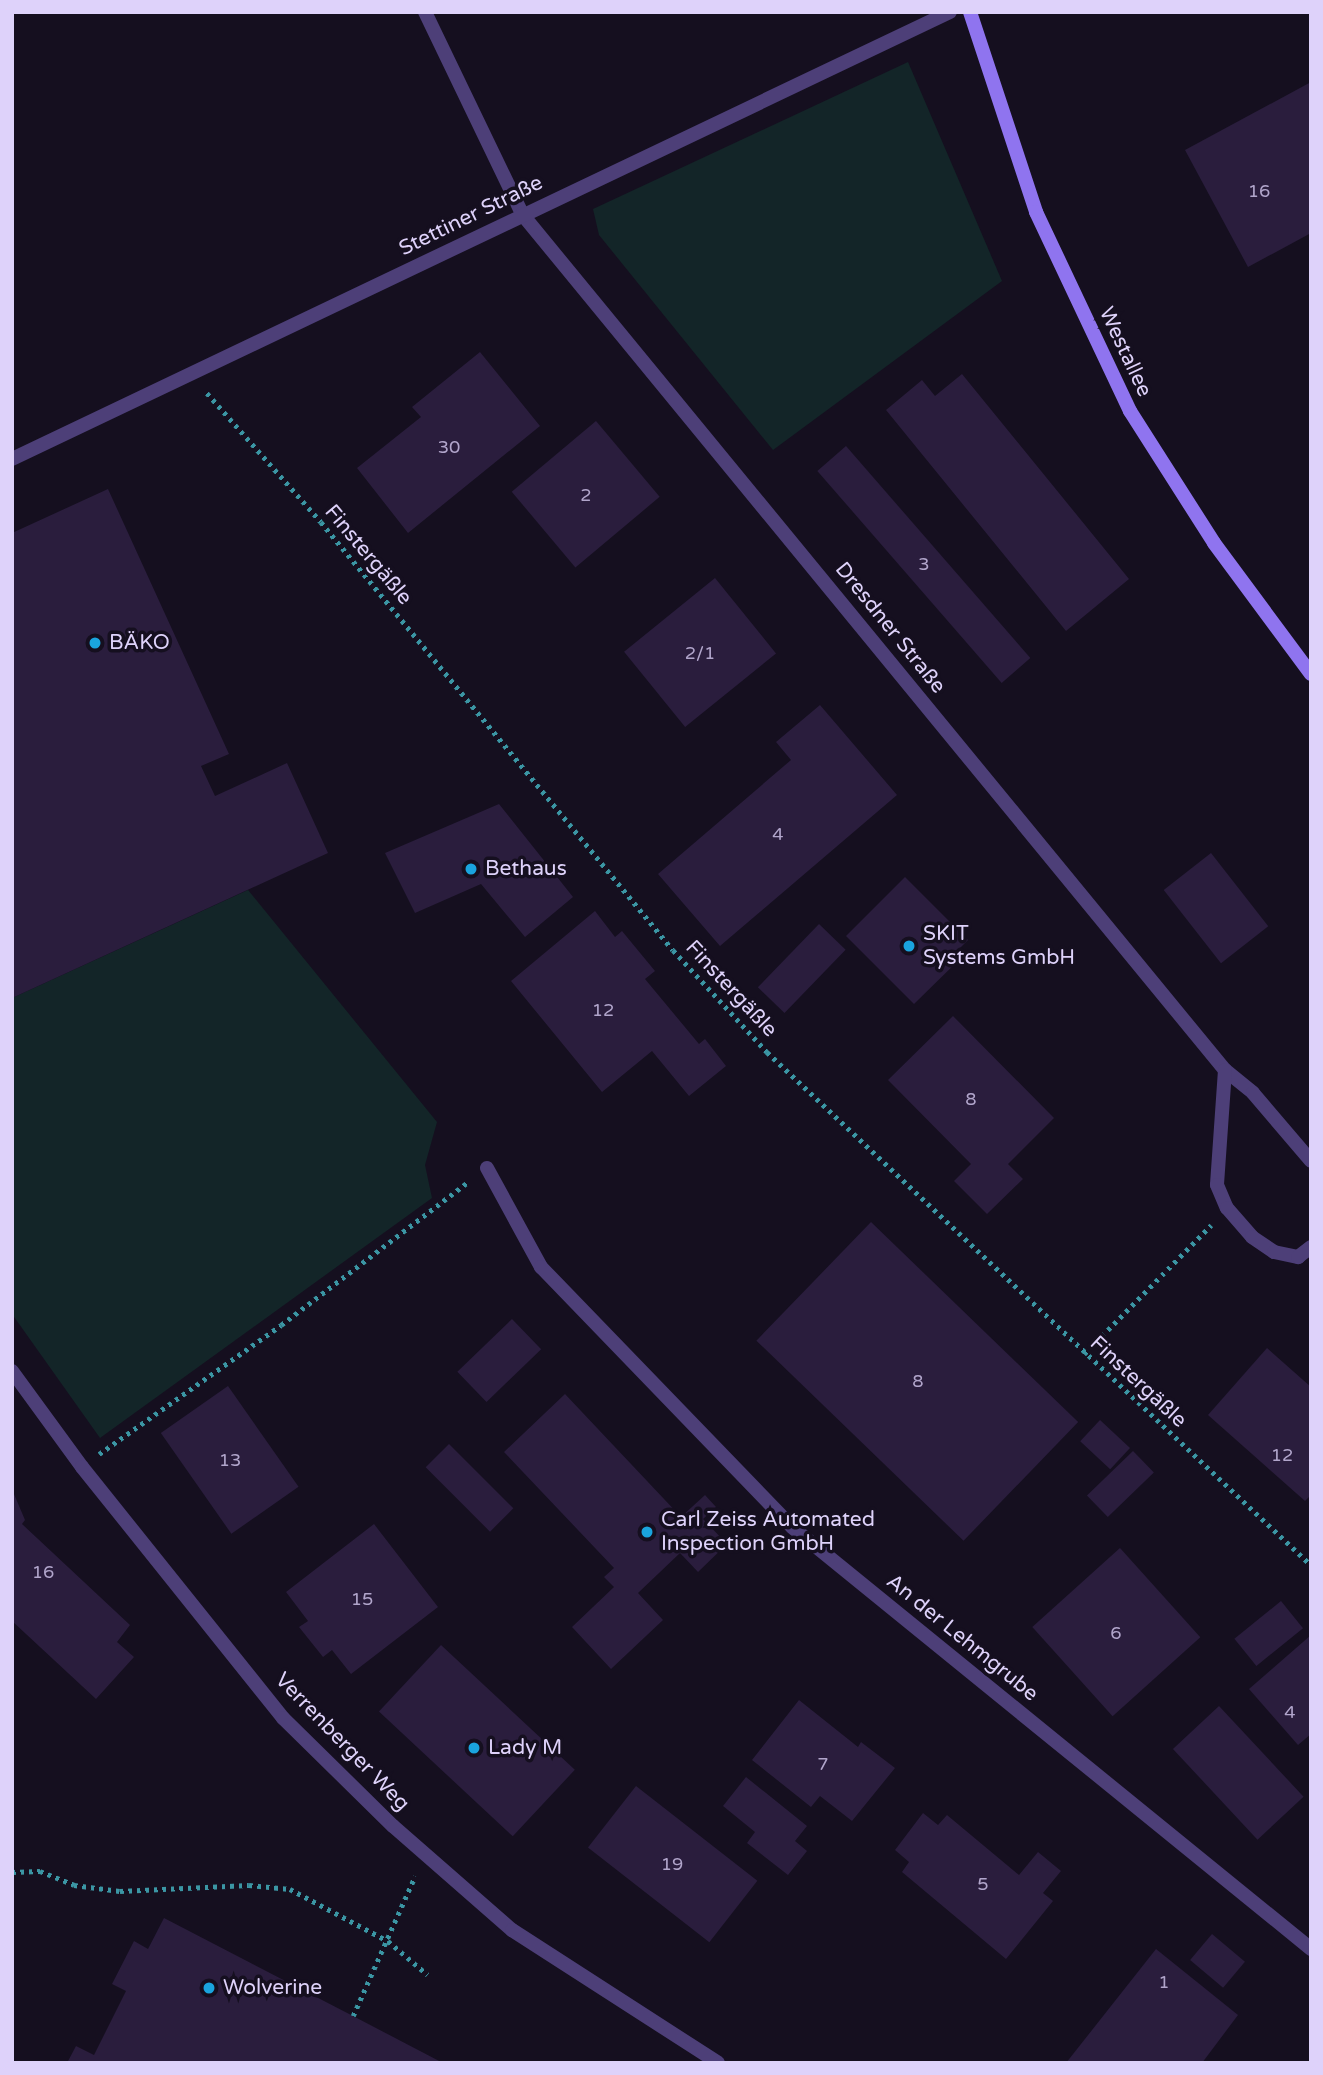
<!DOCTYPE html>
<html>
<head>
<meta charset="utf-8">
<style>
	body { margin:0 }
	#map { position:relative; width:1323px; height:2075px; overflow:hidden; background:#150f1f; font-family:"Varela Round",sans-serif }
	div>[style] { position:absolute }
	.green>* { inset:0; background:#132528 }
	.building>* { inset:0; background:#2a1d3d; transform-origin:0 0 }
	.path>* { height:4.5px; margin-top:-2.25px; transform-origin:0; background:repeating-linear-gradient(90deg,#3b96a4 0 3.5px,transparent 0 8.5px) }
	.minor>* { height:14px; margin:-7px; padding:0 7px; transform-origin:7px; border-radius:7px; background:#4d3f78 }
	.secondary>* { height:14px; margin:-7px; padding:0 7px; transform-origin:7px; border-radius:7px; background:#8f74ef }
	.dots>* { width:19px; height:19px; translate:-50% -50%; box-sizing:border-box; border:4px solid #150f1f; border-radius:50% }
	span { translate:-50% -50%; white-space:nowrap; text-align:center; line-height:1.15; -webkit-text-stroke:7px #150f1f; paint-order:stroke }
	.number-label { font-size:18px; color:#b1a5cb }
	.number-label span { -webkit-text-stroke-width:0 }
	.street-label { font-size:21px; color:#ded2fa }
	.poi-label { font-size:21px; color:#ded2fa }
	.left { translate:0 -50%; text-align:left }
	.frame { position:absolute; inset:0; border:14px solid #ded2fa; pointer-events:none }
</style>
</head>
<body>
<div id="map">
	<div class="green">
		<div style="clip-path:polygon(908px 62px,1002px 281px,773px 450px,599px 235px,593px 209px)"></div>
		<div style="clip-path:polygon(248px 890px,437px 1122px,425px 1165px,432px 1198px,100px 1438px,12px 1314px,12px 998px)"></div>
	</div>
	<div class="building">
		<div style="clip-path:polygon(1311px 82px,1311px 233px,1248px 267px,1185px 150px)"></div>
		<div style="clip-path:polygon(480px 352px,540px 426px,408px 533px,357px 468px,421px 417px,412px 407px)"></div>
		<div style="clip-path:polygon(962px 374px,1129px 579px,1066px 631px,886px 410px,922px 380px,935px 396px)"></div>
		<div style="left:596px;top:421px;width:99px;height:110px;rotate:50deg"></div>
		<div style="left:846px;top:446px;width:281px;height:38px;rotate:49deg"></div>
		<div style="clip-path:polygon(108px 489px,229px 754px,201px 766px,215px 796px,287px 763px,328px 853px,12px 998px,12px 533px)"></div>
		<div style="left:715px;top:578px;width:97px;height:117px;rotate:51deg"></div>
		<div style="clip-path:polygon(820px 705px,897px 795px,720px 946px,658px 874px,791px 760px,776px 742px)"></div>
		<div style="clip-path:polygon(499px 804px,573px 897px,525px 937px,481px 884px,415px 913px,385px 853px)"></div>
		<div style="left:1211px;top:853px;width:93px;height:60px;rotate:52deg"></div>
		<div style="clip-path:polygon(905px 877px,968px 940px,956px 952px,962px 957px,914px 1004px,846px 936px)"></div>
		<div style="clip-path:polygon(595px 911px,615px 937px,622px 931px,655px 971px,645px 979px,699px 1044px,705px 1039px,726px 1066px,689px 1096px,652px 1051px,602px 1092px,511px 981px)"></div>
		<div style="left:819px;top:924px;width:37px;height:88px;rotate:44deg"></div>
		<div style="clip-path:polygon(953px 1016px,1054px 1118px,1008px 1164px,1023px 1179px,987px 1214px,954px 1181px,971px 1164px,888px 1080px)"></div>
		<div style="left:871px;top:1222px;width:288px;height:165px;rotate:44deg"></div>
		<div style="left:512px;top:1319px;width:42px;height:76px;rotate:46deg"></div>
		<div style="clip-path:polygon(1267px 1348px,1311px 1387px,1311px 1495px,1305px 1501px,1208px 1415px)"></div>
		<div style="left:228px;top:1386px;width:123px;height:82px;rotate:55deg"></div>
		<div style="clip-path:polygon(565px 1394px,681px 1517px,705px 1495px,716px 1507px,703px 1519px,727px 1544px,698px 1572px,680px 1553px,638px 1593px,663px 1620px,611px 1669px,572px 1627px,614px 1587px,604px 1577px,614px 1568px,504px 1452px)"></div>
		<div style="left:1100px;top:1420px;width:41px;height:29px;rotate:43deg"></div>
		<div style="left:449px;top:1444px;width:91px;height:33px;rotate:45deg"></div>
		<div style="left:1133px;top:1451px;width:30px;height:64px;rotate:46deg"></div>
		<div style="clip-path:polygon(14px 1494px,25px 1520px,22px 1524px,130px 1625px,117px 1642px,134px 1657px,96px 1699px,12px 1621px)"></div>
		<div style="clip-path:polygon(374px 1524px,438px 1607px,351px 1674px,332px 1650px,323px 1657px,299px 1627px,308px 1621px,286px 1592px)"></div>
		<div style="left:1120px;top:1548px;width:120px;height:118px;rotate:48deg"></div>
		<div style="left:1281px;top:1601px;width:35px;height:60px;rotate:51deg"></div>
		<div style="clip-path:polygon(1311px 1635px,1311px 1734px,1298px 1745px,1249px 1689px)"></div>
		<div style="left:441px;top:1645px;width:183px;height:91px;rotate:43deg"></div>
		<div style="clip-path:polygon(799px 1700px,858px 1747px,861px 1742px,895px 1768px,852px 1821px,820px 1796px,811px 1807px,752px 1760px)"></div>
		<div style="left:1219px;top:1706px;width:124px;height:63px;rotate:47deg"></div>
		<div style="clip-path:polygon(746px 1777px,807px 1826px,795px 1841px,807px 1851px,788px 1875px,747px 1843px,755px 1832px,723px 1806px)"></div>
		<div style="left:636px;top:1786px;width:154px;height:78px;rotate:38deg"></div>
		<div style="clip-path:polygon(923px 1813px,938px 1825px,947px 1815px,1019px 1875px,1038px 1852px,1061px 1871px,1043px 1893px,1053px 1901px,1006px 1959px,902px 1872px,909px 1862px,895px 1850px)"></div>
		<div style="clip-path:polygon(164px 1918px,353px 2016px,443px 2063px,67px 2063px,76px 2046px,94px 2055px,126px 1991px,112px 1984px,134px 1941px,148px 1949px)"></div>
		<div style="left:1212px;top:1934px;width:43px;height:34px;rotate:40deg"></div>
		<div style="clip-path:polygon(1156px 1949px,1238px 2015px,1202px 2063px,1066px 2063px)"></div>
	</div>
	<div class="path">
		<div style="left:207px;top:393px;width:172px;rotate:48.5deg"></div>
		<div style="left:321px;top:522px;width:554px;rotate:50.57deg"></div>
		<div style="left:673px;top:950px;width:139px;rotate:47.3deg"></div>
		<div style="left:767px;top:1052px;width:748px;rotate:43.32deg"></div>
		<div style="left:1084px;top:1354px;width:181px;rotate:-45.4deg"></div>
		<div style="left:99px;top:1454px;width:223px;rotate:-35.3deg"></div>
		<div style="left:281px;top:1325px;width:234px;rotate:-37.4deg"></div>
		<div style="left:12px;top:1872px;width:28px;rotate:-2deg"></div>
		<div style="left:40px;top:1871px;width:37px;rotate:22deg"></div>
		<div style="left:74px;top:1885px;width:46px;rotate:7.4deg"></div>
		<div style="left:120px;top:1891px;width:129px;rotate:-2.7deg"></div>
		<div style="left:249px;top:1885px;width:41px;rotate:5.6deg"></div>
		<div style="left:290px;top:1889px;width:111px;rotate:28deg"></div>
		<div style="left:388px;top:1941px;width:52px;rotate:40.4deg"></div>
		<div style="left:353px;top:2016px;width:153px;rotate:-66.1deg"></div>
	</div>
	<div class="minor">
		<div style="left:425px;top:12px;width:224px;rotate:64.3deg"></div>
		<div style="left:522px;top:214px;width:1108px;rotate:50.61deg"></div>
		<div style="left:1225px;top:1070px;width:36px;rotate:39deg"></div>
		<div style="left:1253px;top:1093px;width:89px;rotate:49.5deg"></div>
		<div style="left:12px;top:459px;width:1039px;rotate:-25.48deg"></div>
		<div style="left:1225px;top:1070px;width:115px;rotate:94deg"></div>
		<div style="left:1217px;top:1185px;width:25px;rotate:67deg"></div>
		<div style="left:1227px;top:1208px;width:38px;rotate:49deg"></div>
		<div style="left:1252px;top:1237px;width:27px;rotate:34deg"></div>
		<div style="left:1274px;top:1252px;width:25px;rotate:12deg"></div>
		<div style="left:1298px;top:1257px;width:16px;rotate:-38deg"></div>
		<div style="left:487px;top:1168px;width:113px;rotate:61.4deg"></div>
		<div style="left:541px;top:1267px;width:361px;rotate:46deg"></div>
		<div style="left:792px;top:1527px;width:669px;rotate:39.11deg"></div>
		<div style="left:12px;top:1371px;width:119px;rotate:53.9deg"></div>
		<div style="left:82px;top:1467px;width:322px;rotate:51.3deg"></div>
		<div style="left:283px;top:1718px;width:154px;rotate:44.5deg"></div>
		<div style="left:393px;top:1826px;width:158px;rotate:41.2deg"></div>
		<div style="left:512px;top:1930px;width:245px;rotate:32.8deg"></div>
	</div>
	<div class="secondary">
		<div style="left:970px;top:12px;width:211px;rotate:71.7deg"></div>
		<div style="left:1036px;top:212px;width:220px;rotate:64.7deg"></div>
		<div style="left:1130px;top:411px;width:156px;rotate:57.5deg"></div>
		<div style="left:1214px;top:543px;width:163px;rotate:53.5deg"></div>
	</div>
	<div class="dots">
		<div style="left:95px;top:643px;background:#1aa4de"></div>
		<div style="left:471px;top:869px;background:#1aa4de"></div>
		<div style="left:909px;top:946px;background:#1aa4de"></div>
		<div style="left:647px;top:1532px;background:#1aa4de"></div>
		<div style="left:474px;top:1748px;background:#1aa4de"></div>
		<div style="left:209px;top:1988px;background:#1aa4de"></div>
	</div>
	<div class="number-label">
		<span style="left:1259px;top:191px">16</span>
		<span style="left:449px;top:447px">30</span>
		<span style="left:586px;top:495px">2</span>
		<span style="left:924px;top:564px">3</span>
		<span style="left:700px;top:653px">2/1</span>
		<span style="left:778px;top:834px">4</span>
		<span style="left:603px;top:1010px">12</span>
		<span style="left:971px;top:1099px">8</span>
		<span style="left:918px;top:1381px">8</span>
		<span style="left:1282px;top:1455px">12</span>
		<span style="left:230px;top:1460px">13</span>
		<span style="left:43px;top:1572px">16</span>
		<span style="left:362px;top:1599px">15</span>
		<span style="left:1116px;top:1633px">6</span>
		<span style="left:1290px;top:1712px">4</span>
		<span style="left:823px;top:1764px">7</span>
		<span style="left:672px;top:1864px">19</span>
		<span style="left:983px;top:1884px">5</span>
		<span style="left:1164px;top:1982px">1</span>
	</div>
	<div class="street-label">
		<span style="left:471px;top:216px;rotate:-26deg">Stettiner Straße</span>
		<span style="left:1125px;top:352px;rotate:65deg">Westallee</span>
		<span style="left:368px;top:555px;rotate:50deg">Finstergäßle</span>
		<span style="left:890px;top:628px;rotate:51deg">Dresdner Straße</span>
		<span style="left:731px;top:989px;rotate:47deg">Finstergäßle</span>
		<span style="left:1138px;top:1382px;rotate:43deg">Finstergäßle</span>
		<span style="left:962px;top:1638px;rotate:39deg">An der Lehmgrube</span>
		<span style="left:342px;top:1742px;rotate:46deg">Verrenberger Weg</span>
	</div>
	<div class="poi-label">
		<span class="left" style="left:109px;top:643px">BÄKO</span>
		<span class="left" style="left:485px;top:869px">Bethaus</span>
		<span class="left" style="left:923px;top:946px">SKIT<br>Systems GmbH</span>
		<span class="left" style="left:661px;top:1532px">Carl Zeiss Automated<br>Inspection GmbH</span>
		<span class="left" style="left:488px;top:1748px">Lady M</span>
		<span class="left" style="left:223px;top:1988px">Wolverine</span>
	</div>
	<div class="frame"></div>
</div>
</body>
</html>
